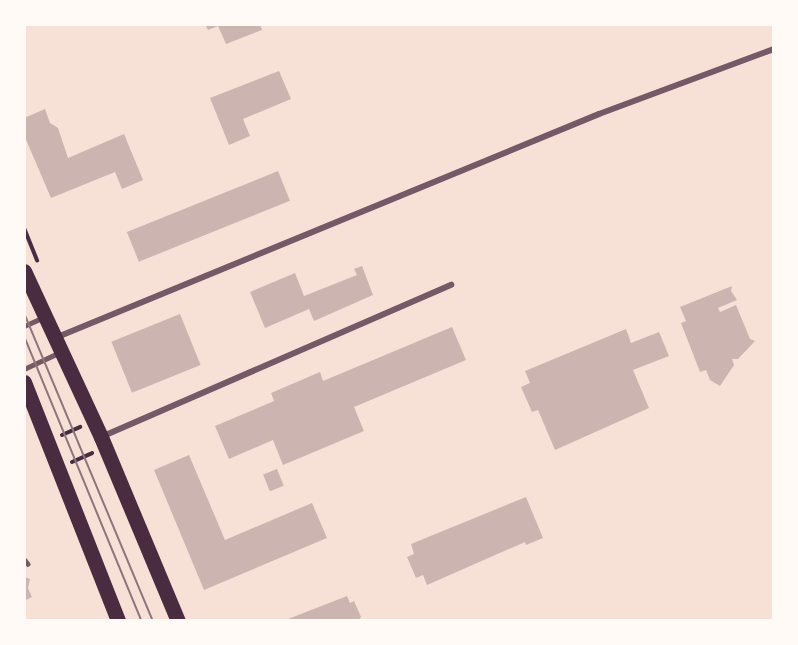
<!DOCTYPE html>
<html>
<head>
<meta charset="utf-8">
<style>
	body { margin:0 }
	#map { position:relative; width:798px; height:645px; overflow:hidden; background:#f7e1d7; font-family:"Work Sans",sans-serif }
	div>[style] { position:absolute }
	.building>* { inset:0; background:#ccb4b1; transform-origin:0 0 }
	.path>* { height:4px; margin:-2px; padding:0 2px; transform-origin:2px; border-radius:2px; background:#4a2c40 }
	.service>* { height:4.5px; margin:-2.25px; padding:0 2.25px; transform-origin:2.25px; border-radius:2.25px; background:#755966 }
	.minor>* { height:6px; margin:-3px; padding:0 3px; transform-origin:3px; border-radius:3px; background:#755966 }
	.primary>* { height:15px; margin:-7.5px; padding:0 7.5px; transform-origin:7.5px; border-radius:7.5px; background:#4a2c40 }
	.tram>* { height:1.5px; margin:-0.75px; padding:0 0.75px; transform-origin:0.75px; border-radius:0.75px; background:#8f747c }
	span { translate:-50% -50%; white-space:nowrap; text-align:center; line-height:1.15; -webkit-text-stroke:5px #fffaf5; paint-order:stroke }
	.frame { position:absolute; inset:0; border:26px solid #fffaf5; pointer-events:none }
</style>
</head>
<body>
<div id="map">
	<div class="building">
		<div style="clip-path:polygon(205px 24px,260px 24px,262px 30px,226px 44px,218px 26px,208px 30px)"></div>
		<div style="clip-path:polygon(279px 71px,291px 99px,243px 119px,250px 136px,229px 145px,210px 98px)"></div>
		<div style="clip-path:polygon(45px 109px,50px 123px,58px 128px,68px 158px,124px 134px,143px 180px,122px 189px,115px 172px,51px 198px,24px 135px,24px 118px)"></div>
		<div style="left:278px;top:171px;width:32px;height:163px;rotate:68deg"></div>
		<div style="clip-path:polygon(362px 266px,373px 295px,314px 321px,309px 309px,265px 328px,250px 292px,295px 273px,304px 296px,357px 275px,354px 269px)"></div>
		<div style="clip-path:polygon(732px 286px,731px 291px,737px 300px,718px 308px,720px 312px,736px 305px,750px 339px,755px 341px,738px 359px,732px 359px,734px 365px,720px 386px,710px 380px,706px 370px,700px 372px,681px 323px,686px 321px,680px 307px)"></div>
		<div style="left:180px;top:314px;width:55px;height:74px;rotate:68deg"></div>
		<div style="clip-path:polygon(452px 327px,466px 360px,354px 407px,364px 431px,283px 465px,273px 440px,229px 459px,215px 426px,274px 401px,271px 393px,320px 372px,323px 381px)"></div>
		<div style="clip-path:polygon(626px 329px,631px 343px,659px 332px,669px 356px,633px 370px,649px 408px,555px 450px,538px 410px,532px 412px,521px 387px,530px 383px,525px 371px)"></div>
		<div style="clip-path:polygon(189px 455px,225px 540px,312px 503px,327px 538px,204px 590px,154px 470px)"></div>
		<div style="left:277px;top:469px;width:18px;height:15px;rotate:68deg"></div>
		<div style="clip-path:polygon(526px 497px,543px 538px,526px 545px,525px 542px,427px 585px,423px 575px,416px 578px,407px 557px,414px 554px,411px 544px)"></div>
		<div style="clip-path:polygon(24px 577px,30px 579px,28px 588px,32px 597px,24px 601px)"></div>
		<div style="clip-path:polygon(347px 596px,350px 603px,354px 601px,361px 617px,358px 621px,283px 621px)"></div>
	</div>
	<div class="path">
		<div style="left:24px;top:228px;width:35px;rotate:68deg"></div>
		<div style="left:62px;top:435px;width:20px;rotate:-24deg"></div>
		<div style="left:72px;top:462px;width:22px;rotate:-24deg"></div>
	</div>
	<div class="service">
		<div style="left:24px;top:326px;width:20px;rotate:-24deg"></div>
		<div style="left:24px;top:369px;width:40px;rotate:-25deg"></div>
		<div style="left:24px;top:559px;width:6px;rotate:51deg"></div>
	</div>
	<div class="minor">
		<div style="left:55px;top:338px;width:588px;rotate:-22.38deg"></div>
		<div style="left:599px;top:114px;width:187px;rotate:-20.4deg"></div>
		<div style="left:101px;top:437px;width:382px;rotate:-23.5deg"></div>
	</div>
	<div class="primary">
		<div style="left:24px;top:271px;width:183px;rotate:65.1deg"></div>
		<div style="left:101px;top:437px;width:199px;rotate:67.3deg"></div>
		<div style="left:24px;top:382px;width:257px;rotate:68.5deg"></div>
	</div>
	<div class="tram">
		<div style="left:24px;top:312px;width:335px;rotate:67.3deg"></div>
		<div style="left:24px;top:335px;width:309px;rotate:67.6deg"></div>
	</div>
	<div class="frame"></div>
</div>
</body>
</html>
